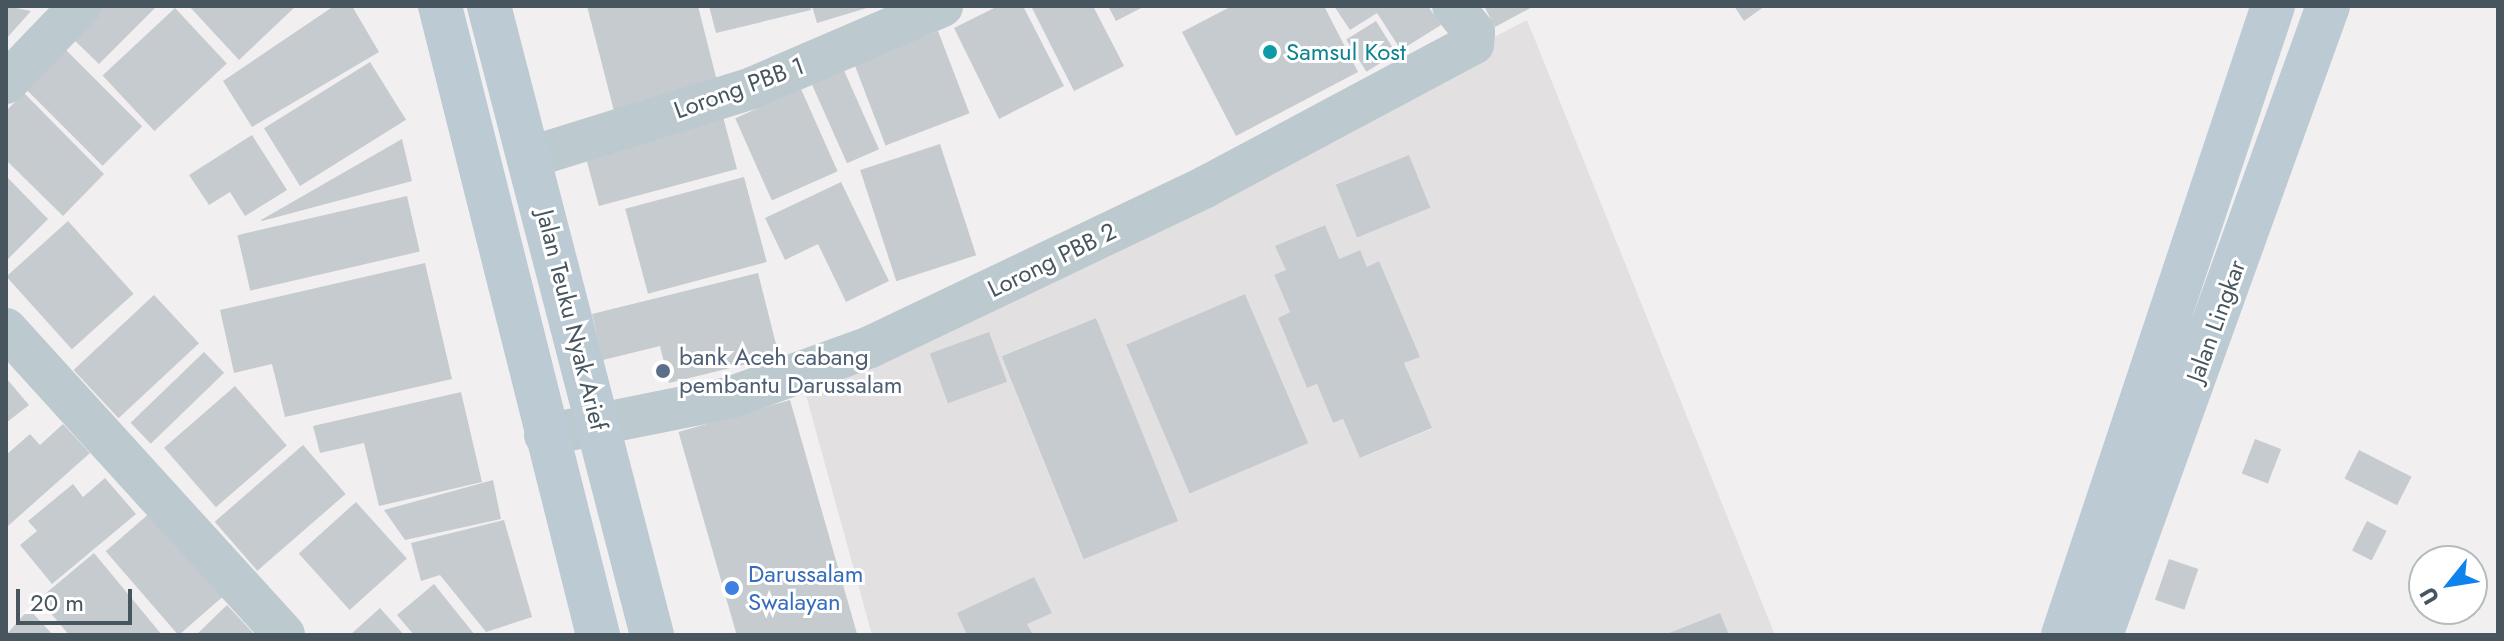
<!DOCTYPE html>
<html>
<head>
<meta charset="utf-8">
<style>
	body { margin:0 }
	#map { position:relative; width:2504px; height:641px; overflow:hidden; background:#f2eff0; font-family:Jost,sans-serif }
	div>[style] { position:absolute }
	.education>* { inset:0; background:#e3e0e2 }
	.building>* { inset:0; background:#c6cbcf; transform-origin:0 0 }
	.street>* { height:42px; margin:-21px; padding:0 21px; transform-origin:21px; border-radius:21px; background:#bcc9cf }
	.secondary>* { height:44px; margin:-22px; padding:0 22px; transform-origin:22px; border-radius:22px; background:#bccad4 }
	.dots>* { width:22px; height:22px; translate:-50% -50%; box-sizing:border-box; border:4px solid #fff; border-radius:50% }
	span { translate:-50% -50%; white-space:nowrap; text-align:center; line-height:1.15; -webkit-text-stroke:6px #fff; paint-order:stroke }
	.culture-label { font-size:24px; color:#0d838f }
	.left { translate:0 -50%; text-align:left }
	.street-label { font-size:24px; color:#46555e }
	.service-label { font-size:24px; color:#4e5e75 }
	.shop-label { font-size:24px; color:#366cbe }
	.frame { position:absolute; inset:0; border:8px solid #46555e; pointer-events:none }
	.north { position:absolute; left:2408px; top:545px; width:80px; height:80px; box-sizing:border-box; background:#fff; border:2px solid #b5bbbf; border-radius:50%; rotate:240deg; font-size:22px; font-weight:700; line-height:32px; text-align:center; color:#46555e }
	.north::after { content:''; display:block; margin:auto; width:28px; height:36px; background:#0f82ed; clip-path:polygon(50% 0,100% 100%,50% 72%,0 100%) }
	.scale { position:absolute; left:16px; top:589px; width:116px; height:36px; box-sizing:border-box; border:4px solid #46555e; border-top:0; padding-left:10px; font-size:24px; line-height:28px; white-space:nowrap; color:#46555e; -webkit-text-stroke:6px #fff; paint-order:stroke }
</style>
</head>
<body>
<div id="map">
	<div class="education">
		<div style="clip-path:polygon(evenodd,1527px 20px,1775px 635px,872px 635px,804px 388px,874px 358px,1527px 20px,1409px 155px,1430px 208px,1357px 237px,1336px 184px,1409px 155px,1527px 20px,1324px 225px,1339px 259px,1359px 250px,1367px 267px,1378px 262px,1419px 357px,1404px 363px,1431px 429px,1361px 458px,1343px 419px,1333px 423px,1317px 384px,1307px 388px,1278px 318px,1290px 312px,1274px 276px,1286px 270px,1276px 246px,1324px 225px,1527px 20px,1245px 294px,1308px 442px,1190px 493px,1127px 344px,1245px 294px,1527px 20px,1096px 318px,1177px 521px,1083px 559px,1001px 356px,1096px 318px)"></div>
	</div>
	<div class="building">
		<div style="clip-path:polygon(6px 6px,31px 11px,6px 39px)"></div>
		<div style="clip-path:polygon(100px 6px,157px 6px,99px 64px,70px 36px)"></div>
		<div style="clip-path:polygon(189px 6px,296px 6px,239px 60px)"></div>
		<div style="clip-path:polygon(334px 6px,352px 6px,379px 52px,252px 127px,223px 81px)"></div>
		<div style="clip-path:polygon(587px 6px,698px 6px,718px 85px,614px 111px)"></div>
		<div style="clip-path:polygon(709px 6px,810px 6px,811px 10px,716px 33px)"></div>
		<div style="clip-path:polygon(812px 6px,870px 6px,870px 7px,817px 23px)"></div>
		<div style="clip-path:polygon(998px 6px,1023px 6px,1064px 86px,999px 119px,954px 28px)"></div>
		<div style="clip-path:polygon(1031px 6px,1093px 6px,1124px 66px,1074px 91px)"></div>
		<div style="clip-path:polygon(1108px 6px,1145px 6px,1116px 21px)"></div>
		<div style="clip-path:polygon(1232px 6px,1324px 6px,1358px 72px,1236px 136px,1182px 32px)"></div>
		<div style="clip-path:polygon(1334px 6px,1428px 6px,1441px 25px,1401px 50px,1377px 13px,1350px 30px)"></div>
		<div style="clip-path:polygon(1484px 6px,1534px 6px,1495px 27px)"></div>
		<div style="clip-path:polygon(1734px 6px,1765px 6px,1744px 21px)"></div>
		<div style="left:175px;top:8px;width:76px;height:99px;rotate:47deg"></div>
		<div style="left:1376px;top:21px;width:38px;height:35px;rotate:58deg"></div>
		<div style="left:938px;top:31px;width:88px;height:90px;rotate:69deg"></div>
		<div style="left:63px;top:47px;width:112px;height:56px;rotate:45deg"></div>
		<div style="left:370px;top:62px;width:68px;height:125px;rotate:58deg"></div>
		<div style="left:842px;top:66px;width:91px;height:35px;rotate:66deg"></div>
		<div style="left:801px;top:89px;width:90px;height:72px;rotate:66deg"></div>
		<div style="clip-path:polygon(24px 93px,104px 174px,63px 216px,6px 160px,6px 111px)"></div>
		<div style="left:722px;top:113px;width:58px;height:143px;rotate:75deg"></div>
		<div style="clip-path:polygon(252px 135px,287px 190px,245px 216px,230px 192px,209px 205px,189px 175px)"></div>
		<div style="clip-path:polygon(402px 139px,412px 181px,262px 221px,261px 220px)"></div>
		<div style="left:940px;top:144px;width:117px;height:84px;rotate:72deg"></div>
		<div style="left:1409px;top:155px;width:57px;height:79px;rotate:68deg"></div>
		<div style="clip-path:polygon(6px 176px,48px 219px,6px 261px)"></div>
		<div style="left:744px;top:177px;width:88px;height:123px;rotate:75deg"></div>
		<div style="clip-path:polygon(841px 182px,889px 281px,846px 302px,818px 244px,785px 260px,765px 218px)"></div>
		<div style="left:407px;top:196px;width:57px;height:174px;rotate:77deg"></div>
		<div style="left:68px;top:221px;width:98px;height:83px;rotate:48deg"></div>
		<div style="clip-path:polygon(1325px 225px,1339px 259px,1360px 250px,1367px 267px,1379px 261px,1420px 357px,1404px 363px,1432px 428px,1360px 458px,1343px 419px,1333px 423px,1317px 384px,1307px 388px,1278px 318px,1290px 312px,1274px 275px,1286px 270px,1275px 246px)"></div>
		<div style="clip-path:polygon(425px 263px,452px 379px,285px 417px,272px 364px,234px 373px,220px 310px)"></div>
		<div style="clip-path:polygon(758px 273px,779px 356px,669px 383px,660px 346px,603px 360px,592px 314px)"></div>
		<div style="left:1245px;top:294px;width:162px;height:129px;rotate:67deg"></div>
		<div style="left:154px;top:295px;width:66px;height:110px;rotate:47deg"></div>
		<div style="left:1096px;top:318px;width:219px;height:102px;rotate:68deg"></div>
		<div style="left:989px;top:332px;width:53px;height:63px;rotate:70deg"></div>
		<div style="left:204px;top:352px;width:29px;height:102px;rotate:46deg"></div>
		<div style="clip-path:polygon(6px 378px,29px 405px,6px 423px)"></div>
		<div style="left:235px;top:386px;width:79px;height:94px;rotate:49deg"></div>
		<div style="clip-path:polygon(461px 392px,482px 482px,379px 506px,364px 443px,320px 453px,313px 426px)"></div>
		<div style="left:790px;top:400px;width:244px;height:116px;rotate:74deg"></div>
		<div style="clip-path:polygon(63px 424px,90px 453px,8px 526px,6px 455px,30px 434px,40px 445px)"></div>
		<div style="left:2255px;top:439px;width:28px;height:37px;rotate:21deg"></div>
		<div style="left:303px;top:445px;width:65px;height:117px;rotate:49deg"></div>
		<div style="left:2359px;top:450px;width:59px;height:32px;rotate:27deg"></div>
		<div style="clip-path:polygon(105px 478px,136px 514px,52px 584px,20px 545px,37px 531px,28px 521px,73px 484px,83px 497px)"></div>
		<div style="clip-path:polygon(493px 480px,501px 519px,405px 540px,384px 510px)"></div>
		<div style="left:356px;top:502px;width:76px;height:77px;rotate:48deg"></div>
		<div style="left:151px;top:512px;width:111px;height:60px;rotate:49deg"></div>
		<div style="clip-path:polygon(504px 520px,532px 617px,486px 632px,440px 575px,421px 581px,411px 543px)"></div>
		<div style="left:2367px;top:521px;width:22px;height:33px;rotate:27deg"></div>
		<div style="clip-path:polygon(94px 553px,162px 635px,69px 635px,39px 599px)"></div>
		<div style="left:2169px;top:559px;width:31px;height:43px;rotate:19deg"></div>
		<div style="clip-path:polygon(1034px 577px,1052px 613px,1027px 624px,1033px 635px,967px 635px,957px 613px)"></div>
		<div style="clip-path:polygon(434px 584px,475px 635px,414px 635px,397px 615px)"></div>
		<div style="clip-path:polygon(227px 605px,255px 635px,196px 635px)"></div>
		<div style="clip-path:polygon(380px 608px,404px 635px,350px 635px)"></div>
		<div style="clip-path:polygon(29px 609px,53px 635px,6px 635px)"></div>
		<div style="clip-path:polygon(1720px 613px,1729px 635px,1664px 635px)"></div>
	</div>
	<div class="street">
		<div style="left:6px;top:83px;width:107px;rotate:-46.1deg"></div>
		<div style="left:531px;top:157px;width:232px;rotate:-17.3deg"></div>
		<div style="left:752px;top:88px;width:207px;rotate:-23.3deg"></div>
		<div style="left:6px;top:329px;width:413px;rotate:47.7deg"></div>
		<div style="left:545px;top:435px;width:188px;rotate:-11.4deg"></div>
		<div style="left:729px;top:398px;width:150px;rotate:-19.9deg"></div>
		<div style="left:870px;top:347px;width:371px;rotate:-25.5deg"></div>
		<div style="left:1205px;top:187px;width:304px;rotate:-28.1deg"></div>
		<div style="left:1473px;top:44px;width:12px;rotate:-85deg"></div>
		<div style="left:1474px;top:32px;width:33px;rotate:-129deg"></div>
	</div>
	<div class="secondary">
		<div style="left:440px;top:6px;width:649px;rotate:75.9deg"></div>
		<div style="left:489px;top:6px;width:650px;rotate:75.47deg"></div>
		<div style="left:2063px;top:635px;width:663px;rotate:-71.54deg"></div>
		<div style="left:2101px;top:635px;width:669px;rotate:-70.16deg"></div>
	</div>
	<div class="dots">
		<div style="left:1270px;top:52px;background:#0f9aa8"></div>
		<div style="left:663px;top:371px;background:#5c6f8a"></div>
		<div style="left:732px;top:588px;background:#3f7fe0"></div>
	</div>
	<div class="culture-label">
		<span class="left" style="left:1286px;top:52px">Samsul Kost</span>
	</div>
	<div class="street-label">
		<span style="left:739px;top:88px;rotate:-20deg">Lorong PBB 1</span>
		<span style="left:1052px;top:260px;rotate:-26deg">Lorong PBB 2</span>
		<span style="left:572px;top:320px;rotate:76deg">Jalan Teuku Nyak Arief</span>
		<span style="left:2216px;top:321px;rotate:-70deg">Jalan Lingkar</span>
	</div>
	<div class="service-label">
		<span class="left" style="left:679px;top:371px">bank Aceh cabang<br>pembantu Darussalam</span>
	</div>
	<div class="shop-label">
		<span class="left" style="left:748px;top:588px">Darussalam<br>Swalayan</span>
	</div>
	<div class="frame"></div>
	<div class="north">U</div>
	<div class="scale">20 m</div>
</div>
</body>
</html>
